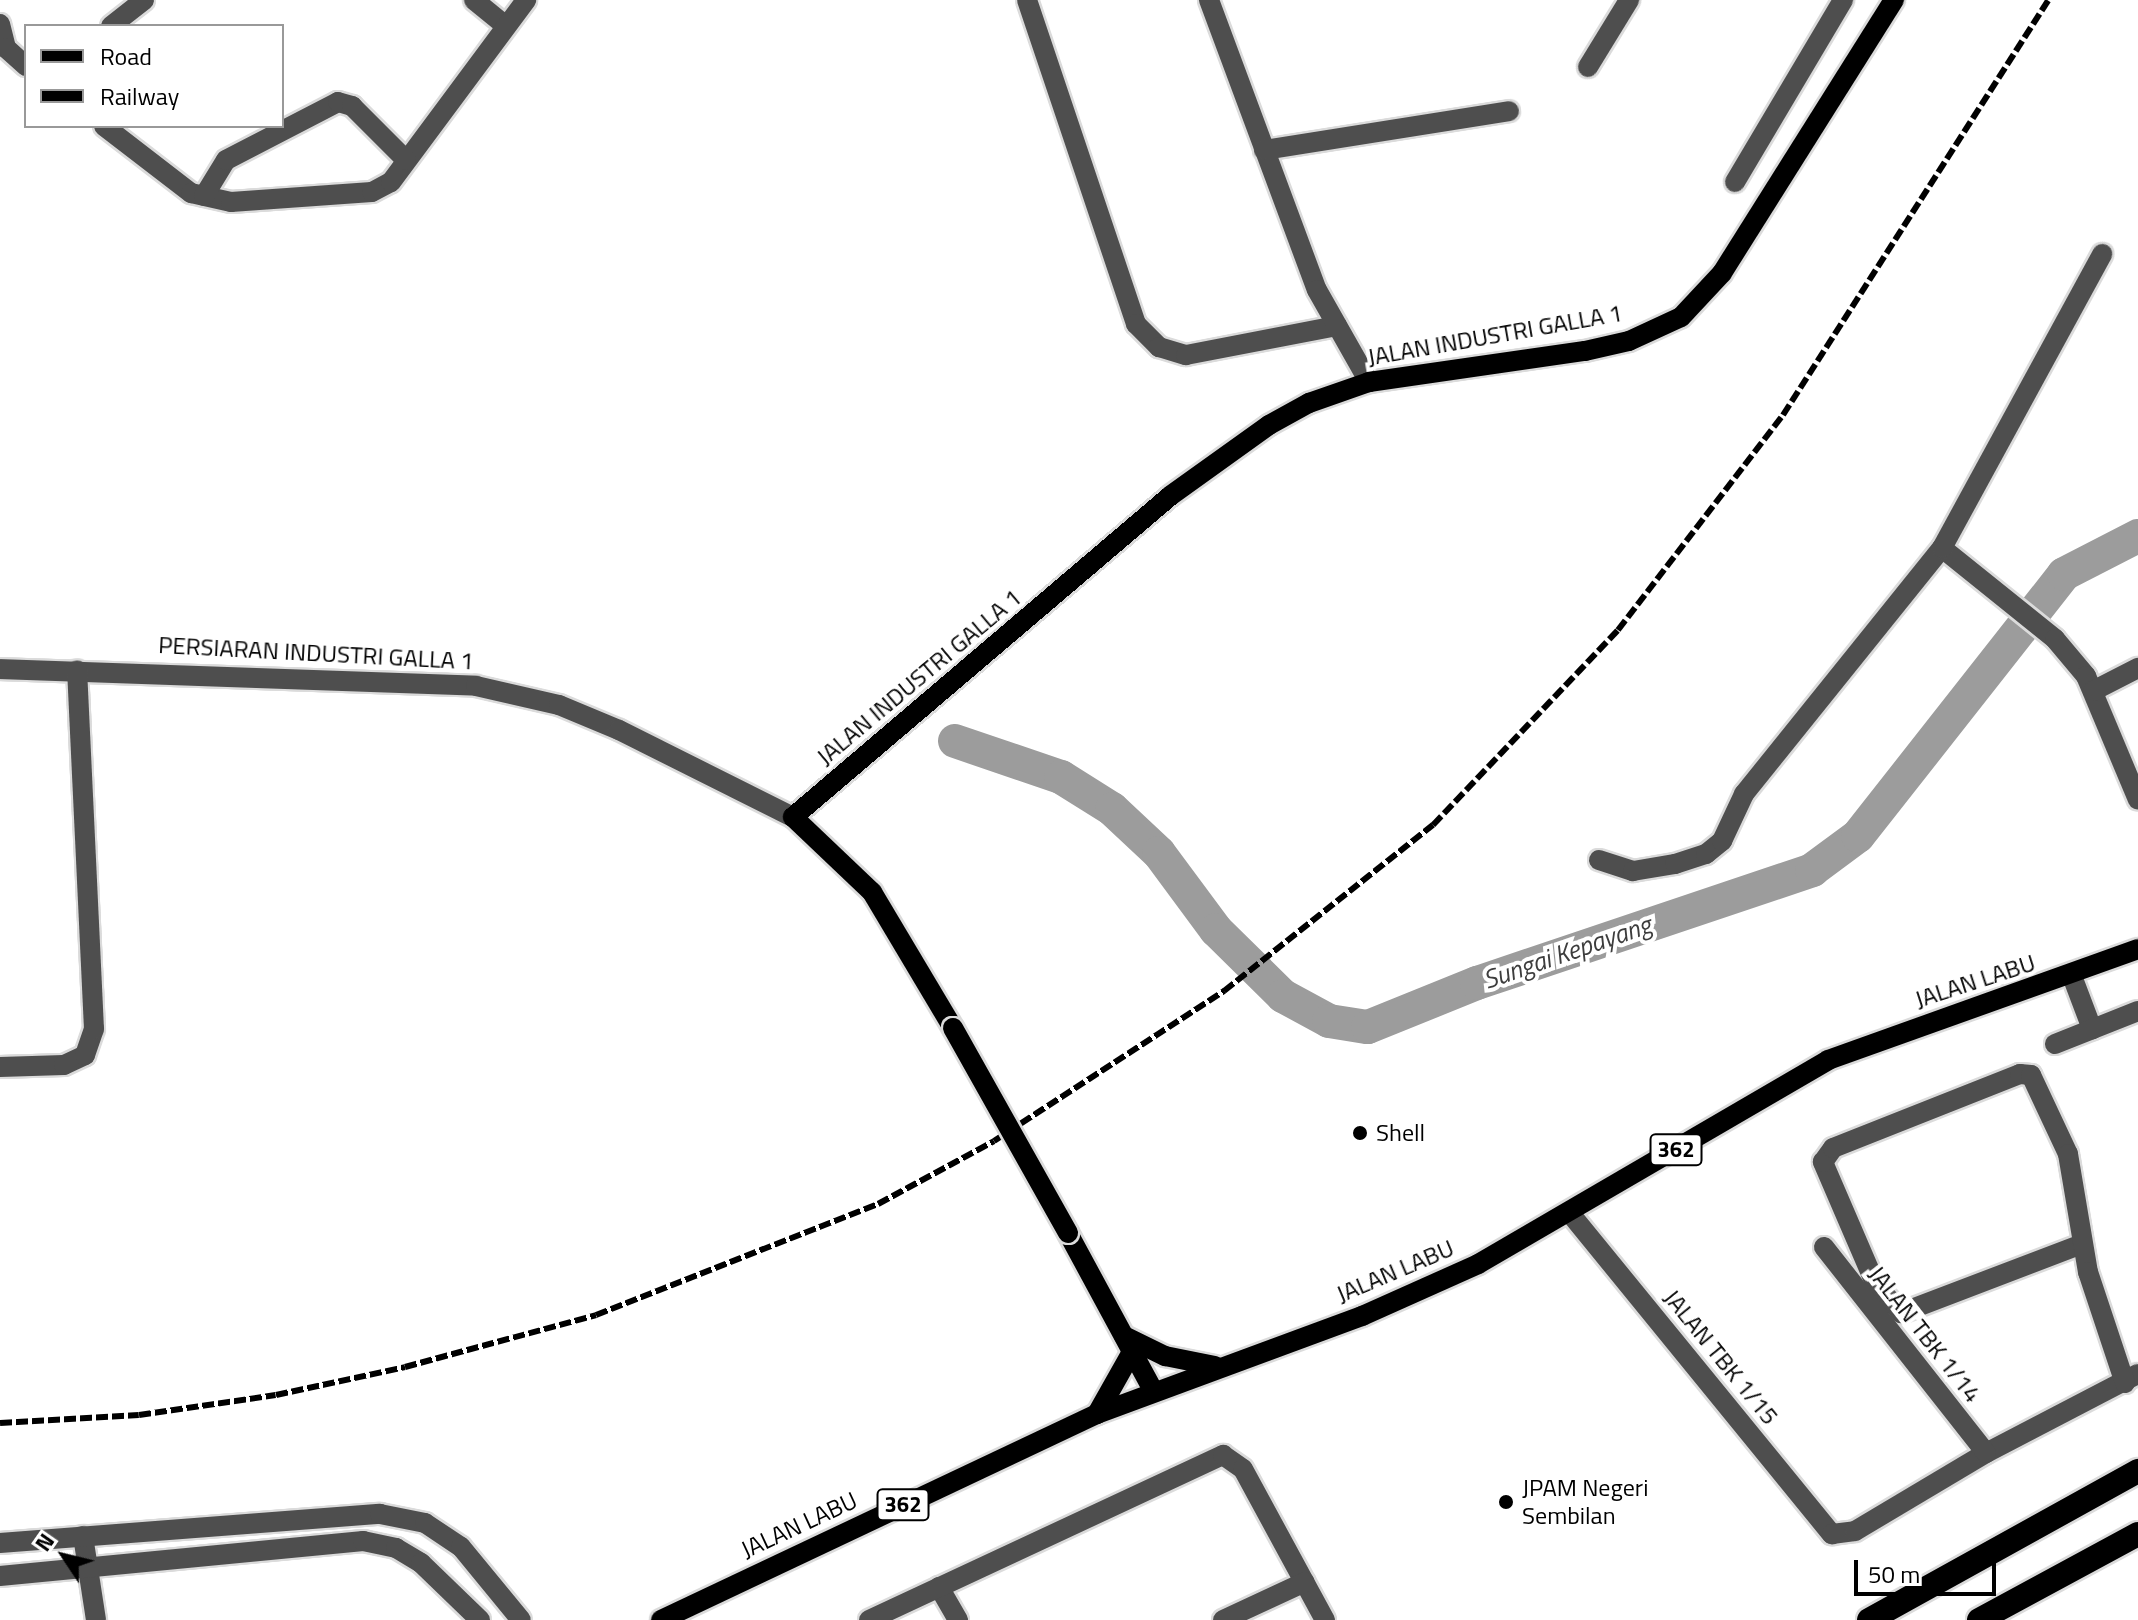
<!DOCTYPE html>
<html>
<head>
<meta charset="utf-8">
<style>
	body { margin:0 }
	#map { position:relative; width:2138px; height:1620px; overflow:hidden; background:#fff; font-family:"Titillium Web",sans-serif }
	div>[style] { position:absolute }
	.river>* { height:34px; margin:-17px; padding:0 17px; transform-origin:17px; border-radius:17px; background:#9c9c9c }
	.roads { filter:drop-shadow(2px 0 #dbdbdb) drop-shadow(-2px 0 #dbdbdb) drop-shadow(0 2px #dbdbdb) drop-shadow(0 -2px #dbdbdb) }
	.minor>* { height:20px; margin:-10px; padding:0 10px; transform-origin:10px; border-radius:10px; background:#4e4e4e }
	.major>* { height:20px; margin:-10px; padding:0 10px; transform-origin:10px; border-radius:10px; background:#000 }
	.highway>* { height:24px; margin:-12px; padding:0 12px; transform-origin:12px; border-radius:12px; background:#000 }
	.rail>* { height:6px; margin-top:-3px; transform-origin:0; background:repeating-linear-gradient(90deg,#000 0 12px,transparent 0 16px) }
	.bridges { filter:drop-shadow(2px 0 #dbdbdb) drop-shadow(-2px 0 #dbdbdb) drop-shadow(0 2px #dbdbdb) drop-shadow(0 -2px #dbdbdb) }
	.major-bridge>* { height:20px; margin:-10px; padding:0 10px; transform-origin:10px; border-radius:10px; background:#000 }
	.dots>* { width:22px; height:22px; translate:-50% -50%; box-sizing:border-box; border:4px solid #fff; border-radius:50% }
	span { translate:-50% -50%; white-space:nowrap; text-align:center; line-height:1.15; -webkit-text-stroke:8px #fff; paint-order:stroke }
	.shield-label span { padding:2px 6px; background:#fff; border:2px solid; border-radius:6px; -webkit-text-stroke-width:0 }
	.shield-label { font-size:22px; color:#000; font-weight:700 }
	.street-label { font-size:24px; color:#000 }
	.poi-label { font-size:24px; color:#000 }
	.left { translate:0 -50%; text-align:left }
	.water-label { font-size:26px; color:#3d3d3d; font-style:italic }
	.legend { position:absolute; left:24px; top:24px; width:260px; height:104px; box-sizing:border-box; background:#fff; border:2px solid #999; margin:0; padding:10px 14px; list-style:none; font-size:24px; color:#000 }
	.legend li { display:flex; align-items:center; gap:16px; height:40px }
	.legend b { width:40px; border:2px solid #999 }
	.north { position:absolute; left:24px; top:1516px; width:80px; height:80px; -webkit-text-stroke:6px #fff; paint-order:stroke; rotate:305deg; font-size:22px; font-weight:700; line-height:32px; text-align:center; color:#000 }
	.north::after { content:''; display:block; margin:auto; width:28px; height:36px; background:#000; clip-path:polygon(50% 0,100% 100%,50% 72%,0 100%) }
	.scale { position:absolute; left:1854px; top:1560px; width:142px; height:36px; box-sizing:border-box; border:4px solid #000; border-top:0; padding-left:10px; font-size:24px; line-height:28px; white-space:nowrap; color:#000; -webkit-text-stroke:6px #fff; paint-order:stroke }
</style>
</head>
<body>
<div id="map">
	<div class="river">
		<div style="left:955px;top:741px;width:112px;rotate:18.8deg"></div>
		<div style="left:1061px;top:777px;width:60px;rotate:32.1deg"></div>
		<div style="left:1112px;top:809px;width:64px;rotate:43.1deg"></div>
		<div style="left:1159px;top:853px;width:96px;rotate:53.5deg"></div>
		<div style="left:1216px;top:930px;width:94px;rotate:44.6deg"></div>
		<div style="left:1283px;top:996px;width:52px;rotate:28.5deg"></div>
		<div style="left:1329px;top:1021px;width:39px;rotate:9deg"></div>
		<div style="left:1368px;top:1027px;width:118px;rotate:-22deg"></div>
		<div style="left:1477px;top:983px;width:354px;rotate:-18.6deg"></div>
		<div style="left:1812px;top:870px;width:57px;rotate:-36.5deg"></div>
		<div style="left:1858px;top:836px;width:333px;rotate:-51.8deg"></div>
		<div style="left:2064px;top:574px;width:83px;rotate:-27.2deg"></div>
	</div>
	<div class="roads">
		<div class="minor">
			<div style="left:474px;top:0;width:41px;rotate:39.1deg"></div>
			<div style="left:1027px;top:0;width:342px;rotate:71.4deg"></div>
			<div style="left:1136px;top:324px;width:33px;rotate:45deg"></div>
			<div style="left:1159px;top:347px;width:28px;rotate:17deg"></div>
			<div style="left:1186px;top:355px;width:154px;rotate:-10.9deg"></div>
			<div style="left:1209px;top:0;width:309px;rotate:69.6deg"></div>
			<div style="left:1317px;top:290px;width:106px;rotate:60.5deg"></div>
			<div style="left:0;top:24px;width:25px;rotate:76deg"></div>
			<div style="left:6px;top:48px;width:27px;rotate:42deg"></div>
			<div style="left:111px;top:26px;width:42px;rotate:-38.2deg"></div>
			<div style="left:1588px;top:67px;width:79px;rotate:-58.5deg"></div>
			<div style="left:104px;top:126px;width:110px;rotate:37.6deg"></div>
			<div style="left:191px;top:193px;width:41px;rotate:12.7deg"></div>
			<div style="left:231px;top:202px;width:141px;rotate:-4.1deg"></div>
			<div style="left:372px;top:192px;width:21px;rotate:-28deg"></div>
			<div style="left:391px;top:182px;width:227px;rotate:-53.4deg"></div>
			<div style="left:1264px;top:150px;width:248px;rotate:-9deg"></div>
			<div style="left:1735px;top:182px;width:212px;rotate:-59.3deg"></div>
			<div style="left:204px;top:196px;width:42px;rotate:-58.6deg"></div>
			<div style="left:226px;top:160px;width:126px;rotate:-27.4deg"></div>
			<div style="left:338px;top:102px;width:15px;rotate:16deg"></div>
			<div style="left:352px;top:106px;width:76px;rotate:45deg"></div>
			<div style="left:1942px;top:548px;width:145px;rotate:38.8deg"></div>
			<div style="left:2055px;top:639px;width:48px;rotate:50deg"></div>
			<div style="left:2086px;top:676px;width:134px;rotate:67.2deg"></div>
			<div style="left:0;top:669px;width:476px;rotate:2deg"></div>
			<div style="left:476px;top:686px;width:85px;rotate:12.9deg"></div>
			<div style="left:559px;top:705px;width:65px;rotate:22.6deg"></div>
			<div style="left:619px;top:730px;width:195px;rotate:26.6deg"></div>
			<div style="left:2093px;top:691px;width:51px;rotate:-27.1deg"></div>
			<div style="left:1599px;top:860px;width:36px;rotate:18deg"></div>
			<div style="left:1633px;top:871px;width:43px;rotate:-9.5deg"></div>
			<div style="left:1675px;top:864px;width:33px;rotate:-18deg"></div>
			<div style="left:1706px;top:854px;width:21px;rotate:-39deg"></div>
			<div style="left:1722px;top:841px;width:52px;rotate:-64.9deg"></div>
			<div style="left:1744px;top:794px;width:316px;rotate:-51.2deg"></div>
			<div style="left:1942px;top:548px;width:335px;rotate:-61.4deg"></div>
			<div style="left:2072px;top:976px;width:57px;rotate:69.3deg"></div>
			<div style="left:2055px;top:1044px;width:89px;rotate:-21.7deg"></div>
			<div style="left:0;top:1067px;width:64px;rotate:-1.8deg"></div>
			<div style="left:64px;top:1065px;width:23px;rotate:-25deg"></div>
			<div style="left:85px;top:1055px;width:28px;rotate:-71deg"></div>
			<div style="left:94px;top:1029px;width:359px;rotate:-92.7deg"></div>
			<div style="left:1569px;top:1212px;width:416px;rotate:50.8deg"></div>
			<div style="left:1832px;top:1534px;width:23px;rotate:-7deg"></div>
			<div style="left:1855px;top:1531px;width:152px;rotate:-30.8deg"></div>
			<div style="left:1986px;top:1453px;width:171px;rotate:-27.5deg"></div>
			<div style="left:2082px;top:1244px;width:194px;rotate:159.1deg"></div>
			<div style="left:1901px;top:1313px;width:40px;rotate:-131deg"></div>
			<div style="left:1875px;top:1283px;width:132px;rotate:-113.3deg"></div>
			<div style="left:1823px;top:1162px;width:17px;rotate:-54deg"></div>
			<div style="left:1833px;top:1148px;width:201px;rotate:-21.6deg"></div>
			<div style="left:2020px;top:1074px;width:11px;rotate:5deg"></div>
			<div style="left:2031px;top:1075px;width:87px;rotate:64.9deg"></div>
			<div style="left:2068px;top:1154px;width:120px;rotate:80.4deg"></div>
			<div style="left:2088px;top:1272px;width:117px;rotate:71.6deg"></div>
			<div style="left:1824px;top:1247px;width:262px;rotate:51.8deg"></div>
			<div style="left:83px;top:1536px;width:85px;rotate:81.2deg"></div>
			<div style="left:0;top:1543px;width:381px;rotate:-4.4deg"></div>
			<div style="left:380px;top:1514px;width:46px;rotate:11.3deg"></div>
			<div style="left:425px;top:1523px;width:43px;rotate:33.7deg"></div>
			<div style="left:461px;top:1547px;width:94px;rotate:50.6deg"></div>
			<div style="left:0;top:1576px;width:365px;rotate:-5.5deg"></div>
			<div style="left:363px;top:1541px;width:34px;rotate:12deg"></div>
			<div style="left:396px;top:1548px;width:29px;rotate:31deg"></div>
			<div style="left:421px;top:1563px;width:82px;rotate:44deg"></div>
			<div style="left:939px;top:1587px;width:38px;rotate:60deg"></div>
			<div style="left:869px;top:1620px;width:391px;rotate:-25deg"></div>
			<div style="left:1223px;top:1455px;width:24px;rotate:35deg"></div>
			<div style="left:1243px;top:1469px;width:172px;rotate:61.5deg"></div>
			<div style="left:1223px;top:1620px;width:90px;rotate:-24.9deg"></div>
		</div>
		<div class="major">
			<div style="left:953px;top:1028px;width:158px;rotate:-120.8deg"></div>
			<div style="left:872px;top:892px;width:109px;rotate:-136.5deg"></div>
			<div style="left:793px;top:817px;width:495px;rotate:-40.4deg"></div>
			<div style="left:1170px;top:496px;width:122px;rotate:-35.6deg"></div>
			<div style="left:1269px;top:425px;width:46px;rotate:-28.8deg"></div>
			<div style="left:1309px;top:403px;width:64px;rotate:-19.3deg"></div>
			<div style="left:1369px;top:382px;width:218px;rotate:-8.2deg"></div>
			<div style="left:1585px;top:351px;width:45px;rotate:-12.8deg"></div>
			<div style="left:1629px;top:341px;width:57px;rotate:-24.8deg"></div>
			<div style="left:1681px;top:317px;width:60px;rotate:-47deg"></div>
			<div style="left:1722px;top:273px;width:323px;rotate:-57.8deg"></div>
			<div style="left:1068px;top:1233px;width:179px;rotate:61.6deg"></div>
			<div style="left:1124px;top:1336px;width:46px;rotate:26deg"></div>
			<div style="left:1165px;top:1356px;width:51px;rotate:11.3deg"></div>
			<div style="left:1097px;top:1414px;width:71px;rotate:-60.6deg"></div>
			<div style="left:661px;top:1620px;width:482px;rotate:-25.3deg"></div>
			<div style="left:1097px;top:1414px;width:283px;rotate:-20.3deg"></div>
			<div style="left:1362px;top:1316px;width:127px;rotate:-24.1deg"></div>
			<div style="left:1478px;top:1264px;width:405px;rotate:-30.2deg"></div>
			<div style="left:1828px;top:1060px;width:329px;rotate:-19.7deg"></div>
		</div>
		<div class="highway">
			<div style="left:1869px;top:1620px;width:308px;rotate:-29deg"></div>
			<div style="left:1979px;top:1620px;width:181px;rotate:-28.4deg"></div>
		</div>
	</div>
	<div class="rail">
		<div style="left:0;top:1423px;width:139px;rotate:-3.3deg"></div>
		<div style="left:139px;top:1415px;width:138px;rotate:-8.3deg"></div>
		<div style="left:276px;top:1395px;width:132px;rotate:-12.2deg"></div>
		<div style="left:405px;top:1367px;width:198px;rotate:-15.2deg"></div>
		<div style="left:596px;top:1315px;width:303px;rotate:-21.5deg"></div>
		<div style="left:878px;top:1204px;width:132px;rotate:-28.5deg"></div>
		<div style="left:994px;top:1141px;width:275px;rotate:-33.1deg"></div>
		<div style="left:1224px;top:991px;width:267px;rotate:-38.5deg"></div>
		<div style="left:1433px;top:825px;width:269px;rotate:-46.5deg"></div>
		<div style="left:1618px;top:630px;width:271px;rotate:-52.5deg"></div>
		<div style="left:1783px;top:415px;width:492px;rotate:-57.4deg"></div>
	</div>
	<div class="bridges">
		<div class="major-bridge">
			<div style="left:953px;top:1028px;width:235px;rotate:60.7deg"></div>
		</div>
	</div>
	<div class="dots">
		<div style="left:1360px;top:1133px;background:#000"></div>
		<div style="left:1506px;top:1502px;background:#000"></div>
	</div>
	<div class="shield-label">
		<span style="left:1676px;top:1150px">362</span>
		<span style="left:903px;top:1505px">362</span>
	</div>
	<div class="street-label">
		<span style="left:1495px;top:335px;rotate:-10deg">JALAN INDUSTRI GALLA 1</span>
		<span style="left:316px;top:653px;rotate:3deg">PERSIARAN INDUSTRI GALLA 1</span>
		<span style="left:919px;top:677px;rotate:-40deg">JALAN INDUSTRI GALLA 1</span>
		<span style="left:1975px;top:981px;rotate:-18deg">JALAN LABU</span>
		<span style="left:1395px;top:1271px;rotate:-23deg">JALAN LABU</span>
		<span style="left:1925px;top:1334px;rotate:52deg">JALAN TBK 1/14</span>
		<span style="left:1721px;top:1357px;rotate:51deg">JALAN TBK 1/15</span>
		<span style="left:799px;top:1525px;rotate:-25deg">JALAN LABU</span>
	</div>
	<div class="poi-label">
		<span class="left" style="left:1376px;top:1133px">Shell</span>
		<span class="left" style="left:1522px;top:1502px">JPAM Negeri<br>Sembilan</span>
	</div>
	<div class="water-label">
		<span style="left:1567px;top:952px;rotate:-19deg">Sungai Kepayang</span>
	</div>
	<ul class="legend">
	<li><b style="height:10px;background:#000"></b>Road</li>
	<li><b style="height:10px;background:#000"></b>Railway</li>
	</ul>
	<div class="north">N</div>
	<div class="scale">50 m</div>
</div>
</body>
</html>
